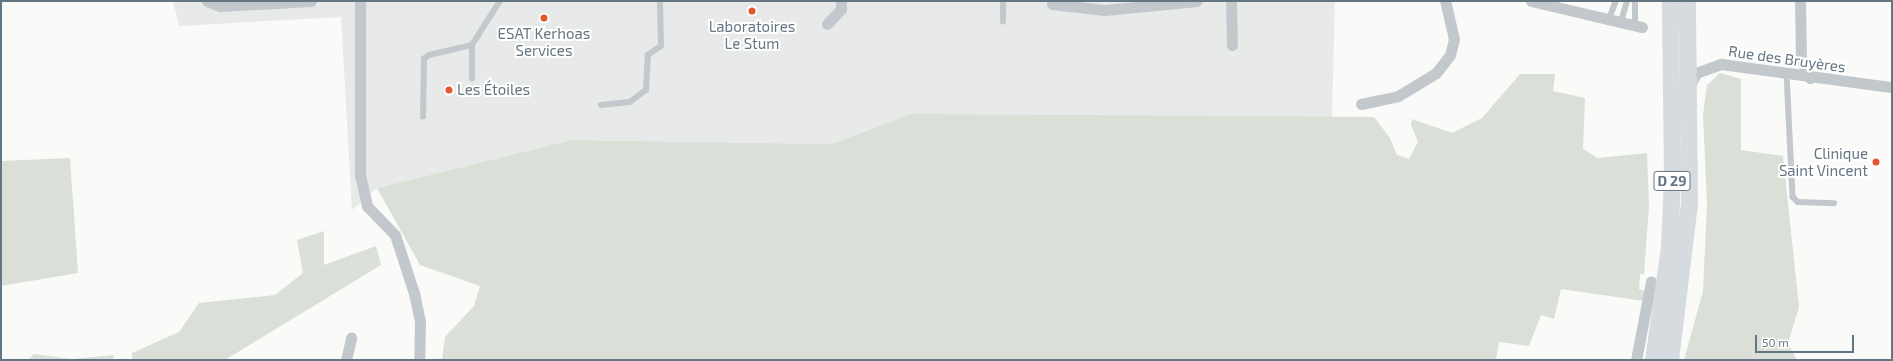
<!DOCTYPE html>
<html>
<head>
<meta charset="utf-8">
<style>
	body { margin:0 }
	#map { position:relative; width:1893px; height:361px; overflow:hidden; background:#fafaf8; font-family:"Exo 2",sans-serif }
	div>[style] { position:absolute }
	.built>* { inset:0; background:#e8e9e9 }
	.green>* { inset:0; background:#dadfd7 }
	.lane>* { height:5.5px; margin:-2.75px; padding:0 2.75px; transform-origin:2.75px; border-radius:2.75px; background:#c3c8cc }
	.street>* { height:11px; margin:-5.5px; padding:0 5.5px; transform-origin:5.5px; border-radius:5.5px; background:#c3c8cc }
	.primary>* { height:17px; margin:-8.5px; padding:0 8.5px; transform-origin:8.5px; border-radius:8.5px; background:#d6dbdf }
	.dots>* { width:11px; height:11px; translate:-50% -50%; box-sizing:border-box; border:2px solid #fff; border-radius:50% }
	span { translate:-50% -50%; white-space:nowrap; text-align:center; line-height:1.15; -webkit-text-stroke:4px #fff; paint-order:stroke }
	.shield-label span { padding:1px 3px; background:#fff; border:1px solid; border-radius:3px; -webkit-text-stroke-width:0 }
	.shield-label { font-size:14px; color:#657683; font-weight:700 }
	.poi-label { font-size:15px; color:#657683 }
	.left { translate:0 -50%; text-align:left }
	.right { translate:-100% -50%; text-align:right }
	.street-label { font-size:15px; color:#657683 }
	.frame { position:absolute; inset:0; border:2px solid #657683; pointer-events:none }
	.scale { position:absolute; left:1755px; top:335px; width:99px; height:18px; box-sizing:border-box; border:2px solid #657683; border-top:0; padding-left:5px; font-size:12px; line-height:14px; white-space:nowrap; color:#657683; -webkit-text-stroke:3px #fff; paint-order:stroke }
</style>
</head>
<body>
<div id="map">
	<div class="built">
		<div style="clip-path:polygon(173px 1px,1335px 1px,1332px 117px,1001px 118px,911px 114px,832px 144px,572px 140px,377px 188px,352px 210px,341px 17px,179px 26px)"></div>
	</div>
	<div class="green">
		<div style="clip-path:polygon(1720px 73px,1741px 79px,1741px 150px,1783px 156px,1799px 307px,1788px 343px,1797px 360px,1684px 360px,1703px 291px,1707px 204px,1703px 115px,1707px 85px)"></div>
		<div style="clip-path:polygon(1520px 74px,1555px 74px,1553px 91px,1585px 98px,1583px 149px,1598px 158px,1647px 153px,1649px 206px,1644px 274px,1640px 274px,1639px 289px,1644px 291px,1644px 301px,1561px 289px,1554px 319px,1541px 315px,1529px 346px,1499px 342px,1496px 360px,442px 360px,445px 337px,474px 306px,480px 286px,420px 265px,377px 188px,572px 140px,832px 144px,911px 114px,1374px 117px,1390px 138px,1397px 155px,1409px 159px,1418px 142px,1411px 125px,1412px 119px,1452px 133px,1482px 118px)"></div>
		<div style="clip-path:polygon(70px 158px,78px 273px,1px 286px,1px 161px)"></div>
		<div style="clip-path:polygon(324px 231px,324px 265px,376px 246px,381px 265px,225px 360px,132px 360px,132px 353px,179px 332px,199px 303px,275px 295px,303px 273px,297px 240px)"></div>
		<div style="clip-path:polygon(34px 354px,72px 359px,114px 355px,113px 360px,28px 360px)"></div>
	</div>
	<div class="lane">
		<div style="left:1609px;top:19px;width:19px;rotate:-69deg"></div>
		<div style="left:1003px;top:22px;width:21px;rotate:-90deg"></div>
		<div style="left:1621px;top:22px;width:22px;rotate:-74deg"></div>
		<div style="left:1635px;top:25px;width:24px;rotate:-90deg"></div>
		<div style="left:1787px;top:74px;width:123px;rotate:87.2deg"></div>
		<div style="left:1793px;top:197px;width:7px;rotate:45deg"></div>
		<div style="left:1798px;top:202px;width:36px;rotate:2deg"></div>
		<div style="left:472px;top:79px;width:34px;rotate:-90deg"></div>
		<div style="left:601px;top:105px;width:29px;rotate:-6deg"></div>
		<div style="left:630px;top:102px;width:20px;rotate:-37deg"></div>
		<div style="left:646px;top:90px;width:35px;rotate:-87deg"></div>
		<div style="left:648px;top:55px;width:16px;rotate:-35deg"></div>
		<div style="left:661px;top:46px;width:45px;rotate:-91.3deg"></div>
		<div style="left:423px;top:117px;width:58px;rotate:-89deg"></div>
		<div style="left:424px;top:59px;width:6px;rotate:-39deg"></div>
		<div style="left:429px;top:55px;width:44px;rotate:-13.1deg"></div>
		<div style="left:472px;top:45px;width:52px;rotate:-57.5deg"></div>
	</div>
	<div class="street">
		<div style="left:207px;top:1px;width:14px;rotate:21deg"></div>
		<div style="left:220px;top:6px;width:91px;rotate:-3.1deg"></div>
		<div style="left:360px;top:1px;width:174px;rotate:90deg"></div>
		<div style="left:360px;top:175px;width:32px;rotate:77deg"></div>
		<div style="left:367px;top:206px;width:40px;rotate:46deg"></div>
		<div style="left:395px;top:235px;width:61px;rotate:71.9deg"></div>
		<div style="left:414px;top:293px;width:29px;rotate:78deg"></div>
		<div style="left:420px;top:321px;width:39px;rotate:91deg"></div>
		<div style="left:1231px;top:1px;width:44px;rotate:88.7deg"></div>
		<div style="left:1531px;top:1px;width:114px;rotate:13.2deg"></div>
		<div style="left:1800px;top:1px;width:58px;rotate:89deg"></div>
		<div style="left:1801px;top:59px;width:21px;rotate:65deg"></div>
		<div style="left:1052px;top:4px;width:53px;rotate:6.5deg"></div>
		<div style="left:1105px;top:10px;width:92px;rotate:-5.6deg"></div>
		<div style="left:827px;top:24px;width:21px;rotate:-47deg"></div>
		<div style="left:841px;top:9px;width:8px;rotate:-90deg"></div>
		<div style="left:1690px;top:85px;width:13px;rotate:-63deg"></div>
		<div style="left:1696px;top:73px;width:27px;rotate:-20deg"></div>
		<div style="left:1721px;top:64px;width:173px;rotate:7.7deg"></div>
		<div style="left:1361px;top:104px;width:38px;rotate:-12deg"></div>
		<div style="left:1398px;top:96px;width:44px;rotate:-31.2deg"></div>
		<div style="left:1436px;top:73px;width:23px;rotate:-52deg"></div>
		<div style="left:1450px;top:55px;width:16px;rotate:-76deg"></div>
		<div style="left:1454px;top:39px;width:39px;rotate:-103deg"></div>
		<div style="left:346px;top:360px;width:23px;rotate:-77deg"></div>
		<div style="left:1636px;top:360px;width:80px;rotate:-79.2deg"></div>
	</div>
	<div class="primary">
		<div style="left:1653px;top:360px;width:113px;rotate:-81.9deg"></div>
		<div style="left:1669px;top:248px;width:73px;rotate:-87.6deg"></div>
		<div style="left:1672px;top:175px;width:174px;rotate:-90.7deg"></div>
		<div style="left:1670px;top:360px;width:159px;rotate:-83.1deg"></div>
		<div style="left:1689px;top:202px;width:201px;rotate:-90.6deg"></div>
	</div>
	<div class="dots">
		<div style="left:752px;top:11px;background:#e4572e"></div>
		<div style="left:544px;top:18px;background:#e4572e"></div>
		<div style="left:449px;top:90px;background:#e4572e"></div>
		<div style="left:1876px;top:162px;background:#e4572e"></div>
	</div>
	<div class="shield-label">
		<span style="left:1672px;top:181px">D 29</span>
	</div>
	<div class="poi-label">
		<span style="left:752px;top:35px">Laboratoires<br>Le Stum</span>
		<span style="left:544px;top:42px">ESAT Kerhoas<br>Services</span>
		<span class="left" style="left:457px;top:90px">Les Étoiles</span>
		<span class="right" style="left:1868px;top:162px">Clinique<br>Saint Vincent</span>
	</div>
	<div class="street-label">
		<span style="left:1787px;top:59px;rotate:8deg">Rue des Bruyères</span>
	</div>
	<div class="frame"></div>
	<div class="scale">50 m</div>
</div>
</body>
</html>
